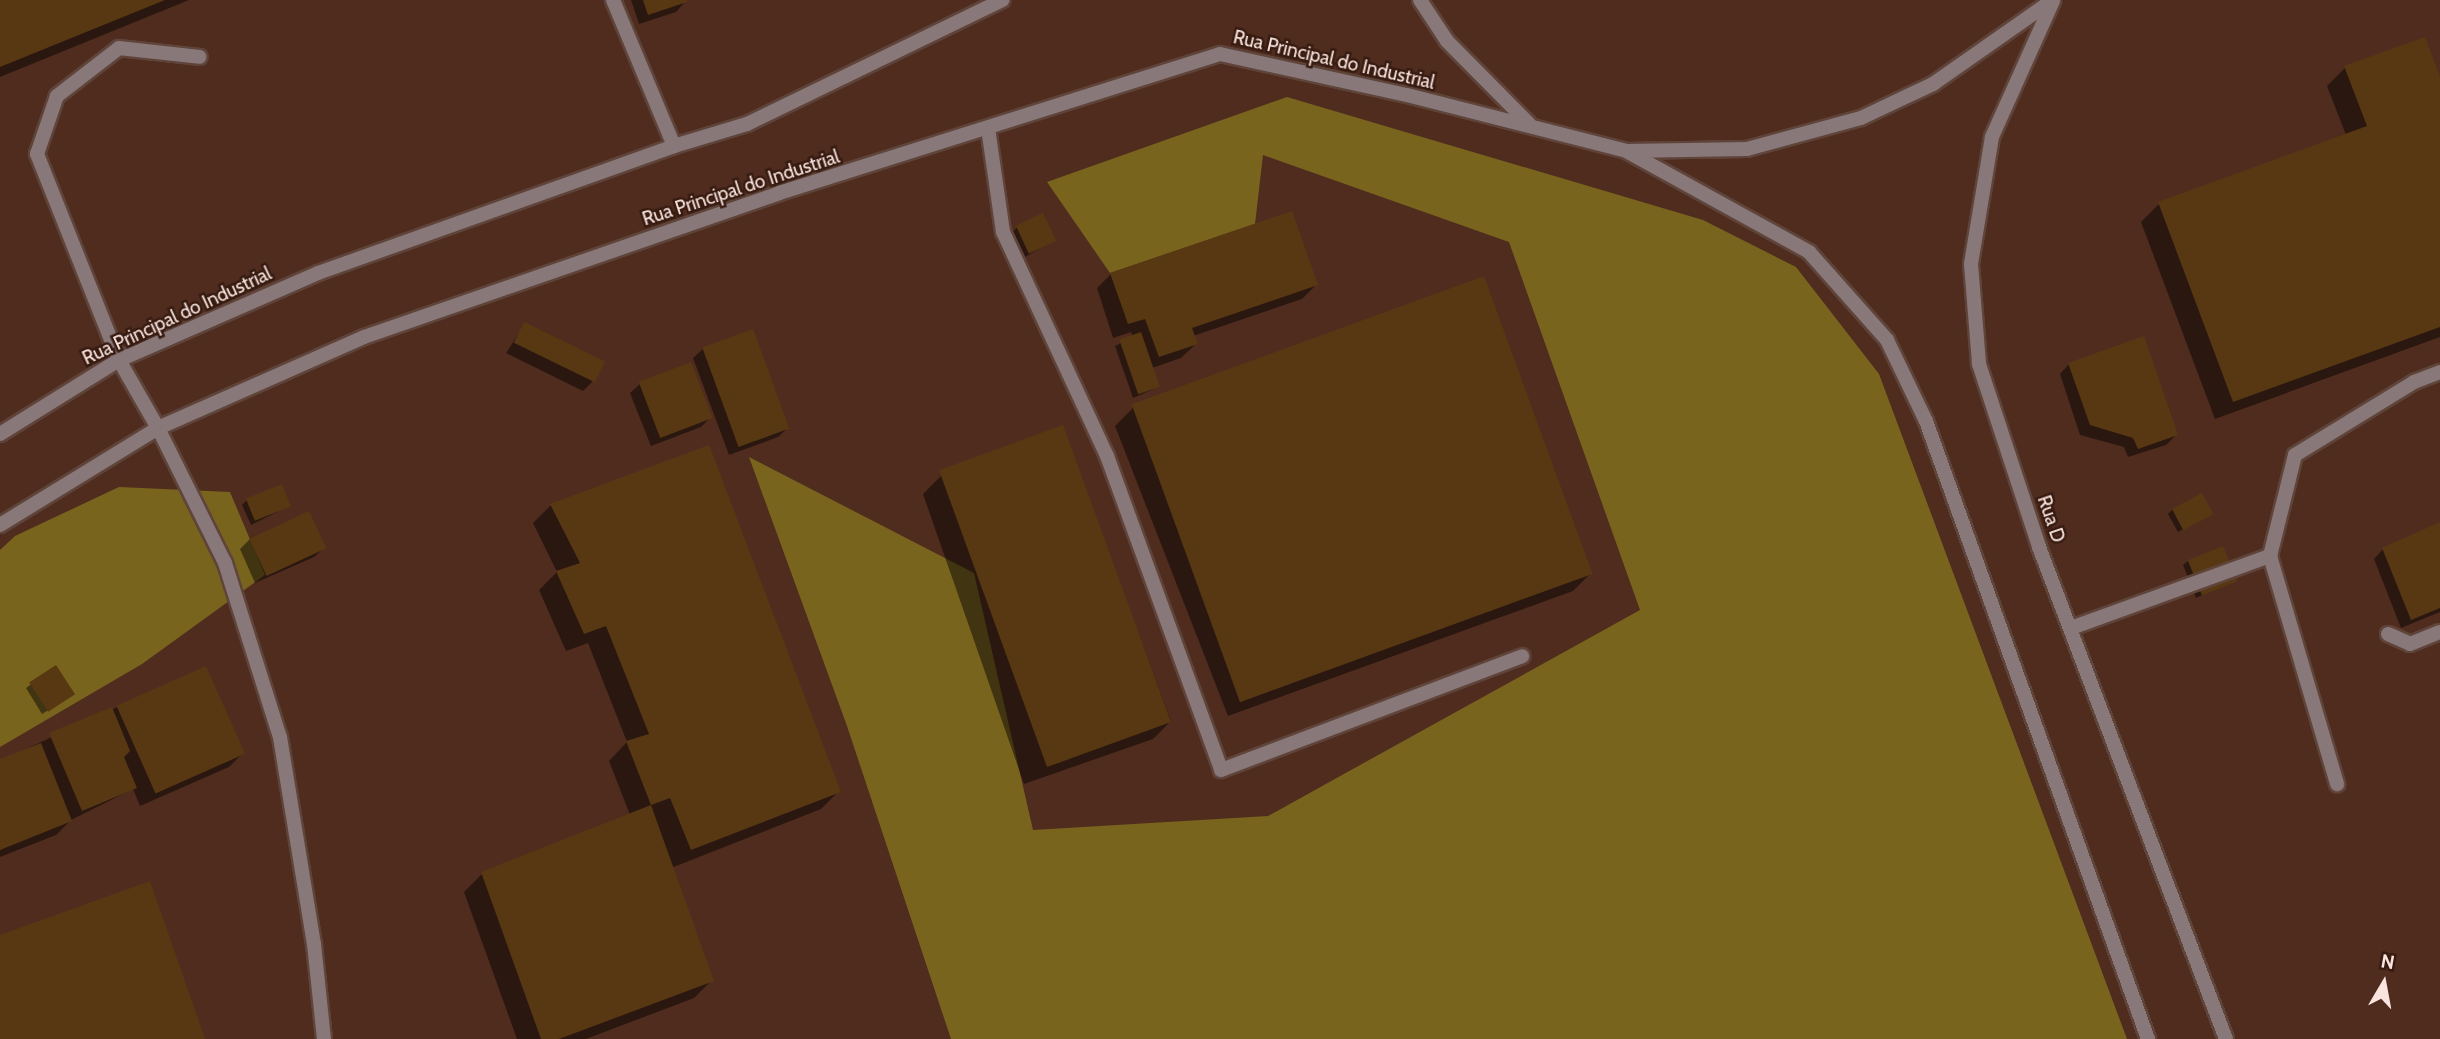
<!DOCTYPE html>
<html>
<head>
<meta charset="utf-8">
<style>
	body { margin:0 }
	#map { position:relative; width:2440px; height:1039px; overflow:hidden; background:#42251b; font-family:Cabin,sans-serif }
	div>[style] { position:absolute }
	.built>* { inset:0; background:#502c1f; transform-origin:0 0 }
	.forest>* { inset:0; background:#79641e }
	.shadow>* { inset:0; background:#0007 }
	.building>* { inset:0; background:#583813; transform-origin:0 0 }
	.roads { filter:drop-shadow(2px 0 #5f443a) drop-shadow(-2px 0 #5f443a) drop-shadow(0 2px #5f443a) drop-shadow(0 -2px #5f443a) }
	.service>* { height:14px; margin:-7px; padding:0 7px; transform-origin:7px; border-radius:7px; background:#897879 }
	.minor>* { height:14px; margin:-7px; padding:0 7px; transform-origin:7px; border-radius:7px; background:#897879 }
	span { translate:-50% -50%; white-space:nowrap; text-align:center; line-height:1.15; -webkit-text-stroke:5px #371b11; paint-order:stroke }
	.street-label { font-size:19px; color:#f9e4de }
	.north { position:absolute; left:2349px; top:948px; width:70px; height:70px; -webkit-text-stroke:5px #371b11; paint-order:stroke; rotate:10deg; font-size:19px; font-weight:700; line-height:28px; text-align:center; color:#f9e4de }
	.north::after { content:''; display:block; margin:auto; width:24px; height:32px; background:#f9e4de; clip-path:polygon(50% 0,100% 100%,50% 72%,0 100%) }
</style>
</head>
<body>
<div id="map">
	<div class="built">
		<div style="left:0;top:0;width:2440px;height:1039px"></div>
	</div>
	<div class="forest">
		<div style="clip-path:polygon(1287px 97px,1703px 220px,1796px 267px,1879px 374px,2127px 1039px,951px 1039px,847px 726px,749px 457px,974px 573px,1033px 830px,1268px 816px,1640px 610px,1509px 242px,1263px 155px,1255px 224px,1110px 273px,1047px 182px)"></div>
		<div style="clip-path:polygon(119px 487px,230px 492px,265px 575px,142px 664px,0 747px,0 550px,15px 536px)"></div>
	</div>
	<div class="shadow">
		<div style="clip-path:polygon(0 0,189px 0,0 77px)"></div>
		<div style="clip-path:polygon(631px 0,685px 0,685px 2px,676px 12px,639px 24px)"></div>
		<div style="clip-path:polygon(2424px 39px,2440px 82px,2440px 337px,2215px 419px,2141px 222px,2159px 204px,2346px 135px,2327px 86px,2345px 68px)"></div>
		<div style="clip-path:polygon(1017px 227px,1054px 241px,1025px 257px,1013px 232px)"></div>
		<div style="clip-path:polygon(1111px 274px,1316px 285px,1302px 299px,1193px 336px,1196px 344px,1181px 358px,1152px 368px,1158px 387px,1133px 398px,1115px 346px,1133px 337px,1131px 332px,1113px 338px,1097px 288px)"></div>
		<div style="clip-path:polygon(525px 324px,593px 381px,583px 391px,506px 353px)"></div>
		<div style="clip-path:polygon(703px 349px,788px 428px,778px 437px,729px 455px,693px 358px)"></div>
		<div style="clip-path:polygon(2069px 364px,2176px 435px,2166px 445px,2128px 457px,2124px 447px,2080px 435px,2060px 374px)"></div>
		<div style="clip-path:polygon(640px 384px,711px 417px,701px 427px,651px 446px,630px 393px)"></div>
		<div style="clip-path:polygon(1133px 408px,1591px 573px,1573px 591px,1228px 716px,1115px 426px)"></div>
		<div style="clip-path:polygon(1062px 427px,1171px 721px,1153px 739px,1024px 784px,923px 494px,941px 476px)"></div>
		<div style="clip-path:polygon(247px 500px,289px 506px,251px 525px,242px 505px)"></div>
		<div style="clip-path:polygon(551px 505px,839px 791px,821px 809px,671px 868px,712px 980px,694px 998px,586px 1039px,517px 1039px,464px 892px,482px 874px,630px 815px,609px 761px,627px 742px,588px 643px,566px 651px,539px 590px,557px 572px,533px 523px)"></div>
		<div style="clip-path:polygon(2173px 509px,2211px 513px,2178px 532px,2168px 514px)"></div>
		<div style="clip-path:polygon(308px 514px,324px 548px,314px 557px,255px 583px,240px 549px,250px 539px)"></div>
		<div style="clip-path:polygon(2440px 524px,2440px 612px,2401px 628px,2374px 559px,2383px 549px)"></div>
		<div style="clip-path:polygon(2188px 561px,2235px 580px,2196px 598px,2183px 565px)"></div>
		<div style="clip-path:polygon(55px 667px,68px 698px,42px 714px,26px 688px)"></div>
		<div style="clip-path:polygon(117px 707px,243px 753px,229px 767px,140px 806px,133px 789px,71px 820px,56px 835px,0 857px,0 761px)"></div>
	</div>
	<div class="building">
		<div style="clip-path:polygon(0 0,165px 0,0 67px)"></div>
		<div style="clip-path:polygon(643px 0,687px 0,687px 2px,648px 15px)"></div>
		<div style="clip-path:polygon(2425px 37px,2440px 77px,2440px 327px,2233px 402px,2158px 202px,2367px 126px,2344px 66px)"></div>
		<div style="clip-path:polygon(1292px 211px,1318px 285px,1192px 328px,1198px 344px,1159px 357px,1145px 319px,1128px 324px,1110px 273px)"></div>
		<div style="left:1043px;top:213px;width:31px;height:30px;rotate:65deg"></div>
		<div style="left:1484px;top:276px;width:317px;height:375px;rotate:70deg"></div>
		<div style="left:524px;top:322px;width:90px;height:23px;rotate:26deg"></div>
		<div style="left:753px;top:329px;width:106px;height:54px;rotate:70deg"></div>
		<div style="left:1141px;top:332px;width:58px;height:23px;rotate:71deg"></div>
		<div style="clip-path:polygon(2144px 336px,2178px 435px,2138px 449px,2133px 438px,2090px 425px,2068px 363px)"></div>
		<div style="left:691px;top:362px;width:60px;height:56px;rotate:69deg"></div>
		<div style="left:1063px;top:425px;width:316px;height:132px;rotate:70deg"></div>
		<div style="clip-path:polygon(709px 445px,841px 792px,691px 850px,670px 798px,651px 805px,714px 981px,559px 1039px,541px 1039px,481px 872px,651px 805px,626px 741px,649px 734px,606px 626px,584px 634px,556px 571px,580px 563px,550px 504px)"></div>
		<div style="left:282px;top:484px;width:24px;height:39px;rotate:68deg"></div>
		<div style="left:2202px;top:493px;width:24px;height:34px;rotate:62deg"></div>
		<div style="left:309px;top:511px;width:41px;height:66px;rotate:65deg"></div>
		<div style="clip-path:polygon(2440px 522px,2440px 608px,2411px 620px,2382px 548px)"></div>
		<div style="left:2223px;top:546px;width:38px;height:38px;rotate:68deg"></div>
		<div style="left:56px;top:665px;width:35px;height:32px;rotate:57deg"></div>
		<div style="left:206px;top:666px;width:96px;height:98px;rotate:66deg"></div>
		<div style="clip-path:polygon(112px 707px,130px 751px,124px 757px,137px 788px,82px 811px,49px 733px)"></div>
		<div style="clip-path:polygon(41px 743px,72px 821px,0 850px,0 759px)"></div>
		<div style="clip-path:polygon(150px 881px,205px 1039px,0 1039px,0 935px)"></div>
	</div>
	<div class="roads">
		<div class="service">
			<div style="left:613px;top:0;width:158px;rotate:67.3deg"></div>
			<div style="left:988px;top:128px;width:105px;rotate:81.8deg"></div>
			<div style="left:1003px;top:232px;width:247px;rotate:65.1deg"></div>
			<div style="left:1107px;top:456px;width:334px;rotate:70deg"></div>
			<div style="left:1221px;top:770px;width:322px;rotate:-20.7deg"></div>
			<div style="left:119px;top:360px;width:222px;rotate:-111.7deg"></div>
			<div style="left:37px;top:154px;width:61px;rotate:-71deg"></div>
			<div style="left:57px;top:96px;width:78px;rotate:-37.7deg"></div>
			<div style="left:119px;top:48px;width:81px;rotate:6.3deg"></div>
			<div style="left:158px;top:428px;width:151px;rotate:63.6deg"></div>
			<div style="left:225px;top:563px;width:182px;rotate:72.5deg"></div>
			<div style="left:280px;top:737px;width:210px;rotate:80.7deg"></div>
			<div style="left:314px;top:944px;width:96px;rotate:84deg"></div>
			<div style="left:2270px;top:556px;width:238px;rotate:73.6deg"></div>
			<div style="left:2071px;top:628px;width:212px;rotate:-19.9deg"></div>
			<div style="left:2270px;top:556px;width:104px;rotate:-76.1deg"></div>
			<div style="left:2295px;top:455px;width:140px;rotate:-31.5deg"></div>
			<div style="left:2414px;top:382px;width:28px;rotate:-21deg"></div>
			<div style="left:2388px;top:634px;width:24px;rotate:24deg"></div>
			<div style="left:2410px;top:644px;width:32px;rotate:-22deg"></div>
		</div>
		<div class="minor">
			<div style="left:1420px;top:0;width:49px;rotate:56.6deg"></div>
			<div style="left:1447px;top:41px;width:117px;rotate:45.3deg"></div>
			<div style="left:2053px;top:1px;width:149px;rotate:114.2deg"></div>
			<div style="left:1992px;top:137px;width:129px;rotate:99.4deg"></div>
			<div style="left:1971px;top:264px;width:100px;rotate:85.4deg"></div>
			<div style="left:1979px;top:364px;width:193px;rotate:71.8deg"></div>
			<div style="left:2039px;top:547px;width:526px;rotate:69.19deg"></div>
			<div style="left:1628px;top:152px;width:207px;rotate:28.9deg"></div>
			<div style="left:1809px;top:252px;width:118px;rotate:48.4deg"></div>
			<div style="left:1887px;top:340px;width:90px;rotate:64.3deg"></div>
			<div style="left:1926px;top:421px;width:657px;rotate:70.24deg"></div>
			<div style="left:119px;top:360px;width:78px;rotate:60.2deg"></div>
			<div style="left:0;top:434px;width:140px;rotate:-31.9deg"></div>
			<div style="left:119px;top:360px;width:217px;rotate:-23.6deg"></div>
			<div style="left:318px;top:273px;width:378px;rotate:-19.6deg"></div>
			<div style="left:674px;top:146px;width:76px;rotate:-16.8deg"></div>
			<div style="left:747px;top:124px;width:284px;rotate:-25.9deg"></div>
			<div style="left:0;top:525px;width:185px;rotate:-31.5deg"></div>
			<div style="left:158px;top:428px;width:225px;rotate:-23.8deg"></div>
			<div style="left:364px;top:337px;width:439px;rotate:-19.1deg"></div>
			<div style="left:779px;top:193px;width:462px;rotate:-17.5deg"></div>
			<div style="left:1220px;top:54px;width:191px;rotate:12.4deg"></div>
			<div style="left:1407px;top:95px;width:227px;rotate:14.3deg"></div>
			<div style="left:1627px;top:151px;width:120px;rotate:-1deg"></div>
			<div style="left:1747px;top:149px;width:118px;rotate:-15.2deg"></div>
			<div style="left:1861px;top:118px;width:80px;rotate:-25.3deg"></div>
			<div style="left:1933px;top:84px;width:146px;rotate:-35deg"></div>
		</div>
	</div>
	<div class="street-label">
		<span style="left:1334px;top:60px;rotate:13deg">Rua Principal do Industrial</span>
		<span style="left:741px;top:188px;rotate:-18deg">Rua Principal do Industrial</span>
		<span style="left:177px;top:316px;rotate:-25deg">Rua Principal do Industrial</span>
		<span style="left:2051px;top:519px;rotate:71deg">Rua D</span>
	</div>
	<div class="north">N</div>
</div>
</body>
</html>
